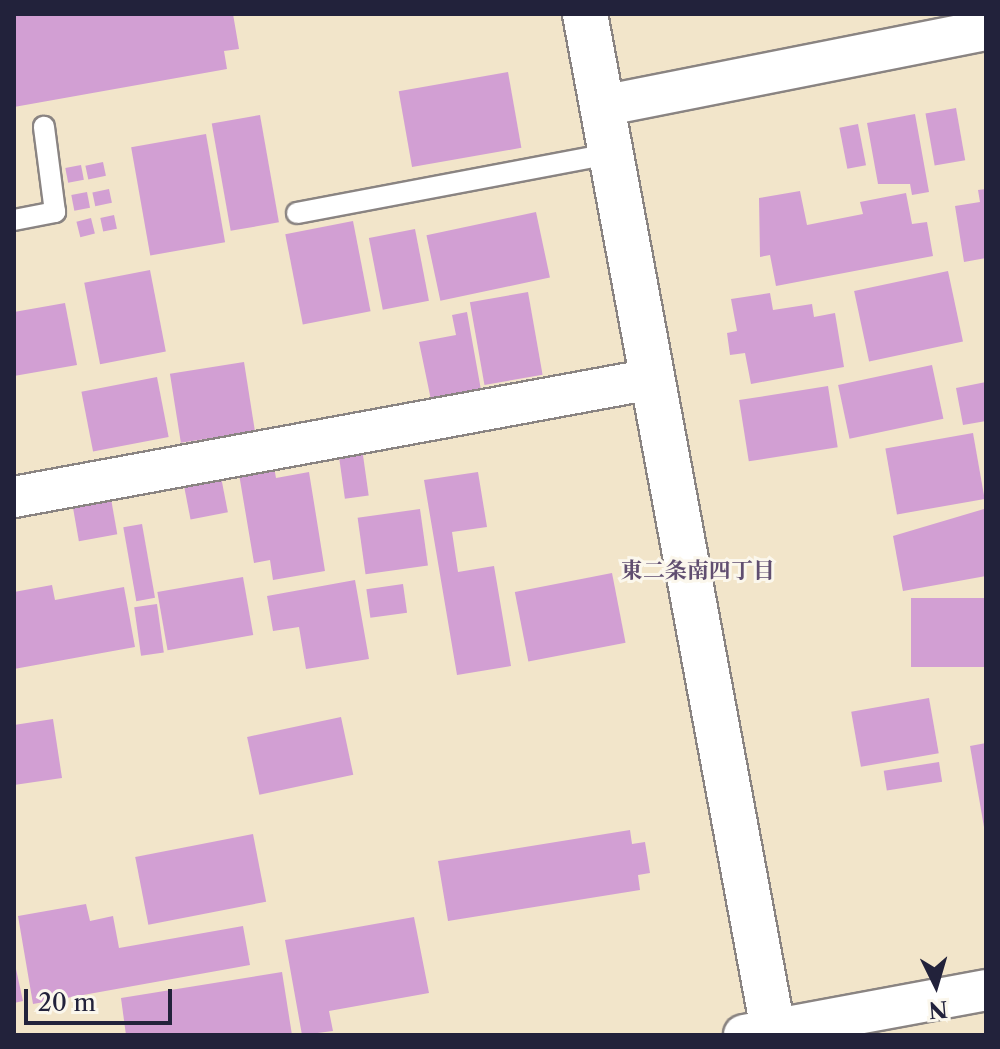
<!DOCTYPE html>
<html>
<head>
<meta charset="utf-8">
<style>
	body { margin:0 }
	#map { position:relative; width:1000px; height:1049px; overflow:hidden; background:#f2e5ca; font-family:"Libre Caslon Text","Noto Serif JP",serif }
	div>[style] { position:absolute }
	.building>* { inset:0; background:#d29fd3; transform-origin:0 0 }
	.roads { filter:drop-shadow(2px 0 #8a8482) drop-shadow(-2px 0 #8a8482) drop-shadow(0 2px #8a8482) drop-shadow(0 -2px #8a8482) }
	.service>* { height:20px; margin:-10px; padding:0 10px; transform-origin:10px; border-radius:10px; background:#fff }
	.minor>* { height:40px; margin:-20px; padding:0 20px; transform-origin:20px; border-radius:20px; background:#fff }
	.tertiary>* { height:44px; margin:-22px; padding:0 22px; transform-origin:22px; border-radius:22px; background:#fff }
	span { translate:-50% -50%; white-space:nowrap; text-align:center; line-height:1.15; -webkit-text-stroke:6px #fbf7ec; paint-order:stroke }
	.neighbourhood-label { font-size:22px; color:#604e70; font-weight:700 }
	.frame { position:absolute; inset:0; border:16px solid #22223b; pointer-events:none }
	.north { position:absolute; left:896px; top:945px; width:80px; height:80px; -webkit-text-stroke:6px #fbf7ec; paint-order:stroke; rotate:175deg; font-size:22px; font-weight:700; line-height:32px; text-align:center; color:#22223b }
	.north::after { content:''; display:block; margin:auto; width:28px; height:36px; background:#22223b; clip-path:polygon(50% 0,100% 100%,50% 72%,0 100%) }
	.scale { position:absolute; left:24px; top:989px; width:148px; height:36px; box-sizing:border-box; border:4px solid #22223b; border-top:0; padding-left:10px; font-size:24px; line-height:28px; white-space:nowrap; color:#22223b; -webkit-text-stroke:6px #fbf7ec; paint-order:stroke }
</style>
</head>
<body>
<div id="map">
	<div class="building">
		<div style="clip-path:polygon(14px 14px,233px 14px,239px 49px,224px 51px,227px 69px,14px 107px)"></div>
		<div style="left:508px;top:72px;width:77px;height:111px;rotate:80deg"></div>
		<div style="left:956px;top:108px;width:53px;height:31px;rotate:80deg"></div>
		<div style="clip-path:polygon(915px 114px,929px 192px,912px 195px,910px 184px,878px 184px,867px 123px)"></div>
		<div style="left:260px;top:115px;width:109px;height:49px;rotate:80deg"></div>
		<div style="left:858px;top:124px;width:42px;height:19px;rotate:79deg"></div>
		<div style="left:206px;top:134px;width:110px;height:76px;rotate:80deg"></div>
		<div style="left:103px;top:162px;width:14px;height:18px;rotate:78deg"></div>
		<div style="left:81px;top:165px;width:15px;height:16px;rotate:79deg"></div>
		<div style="left:109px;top:189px;width:14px;height:17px;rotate:78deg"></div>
		<div style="clip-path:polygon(986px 189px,986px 258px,964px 262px,955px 206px,980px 202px,978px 190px)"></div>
		<div style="clip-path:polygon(800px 191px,807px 225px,863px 214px,860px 202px,906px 193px,912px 224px,927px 222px,933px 256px,776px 286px,770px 255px,760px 257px,759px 198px)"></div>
		<div style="left:87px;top:192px;width:16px;height:16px;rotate:79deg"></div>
		<div style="left:536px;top:212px;width:67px;height:112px;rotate:78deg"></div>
		<div style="left:114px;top:215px;width:14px;height:14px;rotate:78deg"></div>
		<div style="left:91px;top:218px;width:16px;height:15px;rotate:76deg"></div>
		<div style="left:353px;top:221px;width:92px;height:69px;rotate:79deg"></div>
		<div style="left:415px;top:229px;width:73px;height:47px;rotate:79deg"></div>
		<div style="left:150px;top:270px;width:83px;height:67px;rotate:79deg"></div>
		<div style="left:948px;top:271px;width:72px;height:96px;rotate:78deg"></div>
		<div style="left:528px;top:292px;width:84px;height:59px;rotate:80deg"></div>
		<div style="clip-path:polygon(770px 293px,773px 310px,812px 304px,814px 317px,835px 313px,844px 367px,751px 384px,745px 353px,730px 355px,727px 333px,737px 331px,731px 299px)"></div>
		<div style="clip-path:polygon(65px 303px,77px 365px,14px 376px,14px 312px)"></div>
		<div style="clip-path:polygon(467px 312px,481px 390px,431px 400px,419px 342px,456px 335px,452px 315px)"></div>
		<div style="left:244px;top:362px;width:70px;height:75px;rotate:81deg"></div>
		<div style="left:932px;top:365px;width:55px;height:96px;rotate:78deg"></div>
		<div style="left:157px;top:377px;width:61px;height:77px;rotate:79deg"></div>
		<div style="clip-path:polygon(986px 382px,986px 421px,963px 425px,956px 388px)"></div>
		<div style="left:828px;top:386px;width:62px;height:90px;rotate:81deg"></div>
		<div style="left:973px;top:433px;width:67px;height:89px;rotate:80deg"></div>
		<div style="left:362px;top:448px;width:48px;height:24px;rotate:82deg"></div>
		<div style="clip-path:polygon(274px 467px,276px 478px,309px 472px,325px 571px,273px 580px,270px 560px,254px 563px,239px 474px)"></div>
		<div style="clip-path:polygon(478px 472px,487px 527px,452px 532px,458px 572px,494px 566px,511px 666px,457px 675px,424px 480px)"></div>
		<div style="left:221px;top:477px;width:36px;height:38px;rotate:79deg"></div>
		<div style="left:110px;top:493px;width:42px;height:39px;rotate:80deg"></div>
		<div style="left:420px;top:509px;width:57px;height:63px;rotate:82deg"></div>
		<div style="clip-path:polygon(984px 509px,986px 576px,903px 591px,893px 536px)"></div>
		<div style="left:142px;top:524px;width:75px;height:19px;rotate:80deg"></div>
		<div style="left:612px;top:573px;width:71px;height:99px;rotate:79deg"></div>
		<div style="left:243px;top:577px;width:59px;height:87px;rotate:80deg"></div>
		<div style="clip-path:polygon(355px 580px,369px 659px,306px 669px,299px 627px,273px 631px,267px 596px)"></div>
		<div style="left:403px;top:584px;width:29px;height:37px;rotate:82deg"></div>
		<div style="clip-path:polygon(52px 585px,55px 600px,124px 587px,135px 647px,14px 669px,14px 592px)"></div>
		<div style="left:986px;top:598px;width:69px;height:75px;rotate:90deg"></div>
		<div style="left:157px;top:604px;width:49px;height:23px;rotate:82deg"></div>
		<div style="left:929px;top:698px;width:56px;height:79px;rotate:80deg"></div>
		<div style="left:341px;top:717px;width:59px;height:96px;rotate:78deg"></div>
		<div style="clip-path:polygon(53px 719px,62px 778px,14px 785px,14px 725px)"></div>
		<div style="clip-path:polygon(986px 743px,986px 827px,984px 827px,970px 746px)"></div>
		<div style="left:939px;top:762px;width:20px;height:56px;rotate:81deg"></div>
		<div style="clip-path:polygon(630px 830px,632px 844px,645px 842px,650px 873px,638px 875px,640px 890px,448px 921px,438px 861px)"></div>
		<div style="left:253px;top:834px;width:69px;height:120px;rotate:79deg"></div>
		<div style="clip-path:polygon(86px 904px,90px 921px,113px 916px,119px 948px,243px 926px,250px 965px,33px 1004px,18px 916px)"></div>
		<div style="clip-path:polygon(414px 917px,429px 993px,329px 1011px,333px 1031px,302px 1035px,285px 940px)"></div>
		<div style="clip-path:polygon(14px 960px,23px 1001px,14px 1003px)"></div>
		<div style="clip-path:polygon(282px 972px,292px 1035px,126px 1035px,121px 998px)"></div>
	</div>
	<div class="roads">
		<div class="service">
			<div style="left:297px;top:213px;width:319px;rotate:-10.7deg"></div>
			<div style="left:14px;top:220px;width:42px;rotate:-11deg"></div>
			<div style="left:55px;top:212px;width:86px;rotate:-97.4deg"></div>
		</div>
		<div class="minor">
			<div style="left:602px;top:106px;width:391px;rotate:-11.2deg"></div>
			<div style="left:14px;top:497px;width:649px;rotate:-10.48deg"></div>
			<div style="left:744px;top:1035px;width:246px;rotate:-10.5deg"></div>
		</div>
		<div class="tertiary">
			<div style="left:585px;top:14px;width:1038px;rotate:79.51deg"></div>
		</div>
	</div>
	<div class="neighbourhood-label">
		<span style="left:698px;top:571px">東二条南四丁目</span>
	</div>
	<div class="frame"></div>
	<div class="north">N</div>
	<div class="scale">20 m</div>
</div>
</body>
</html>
